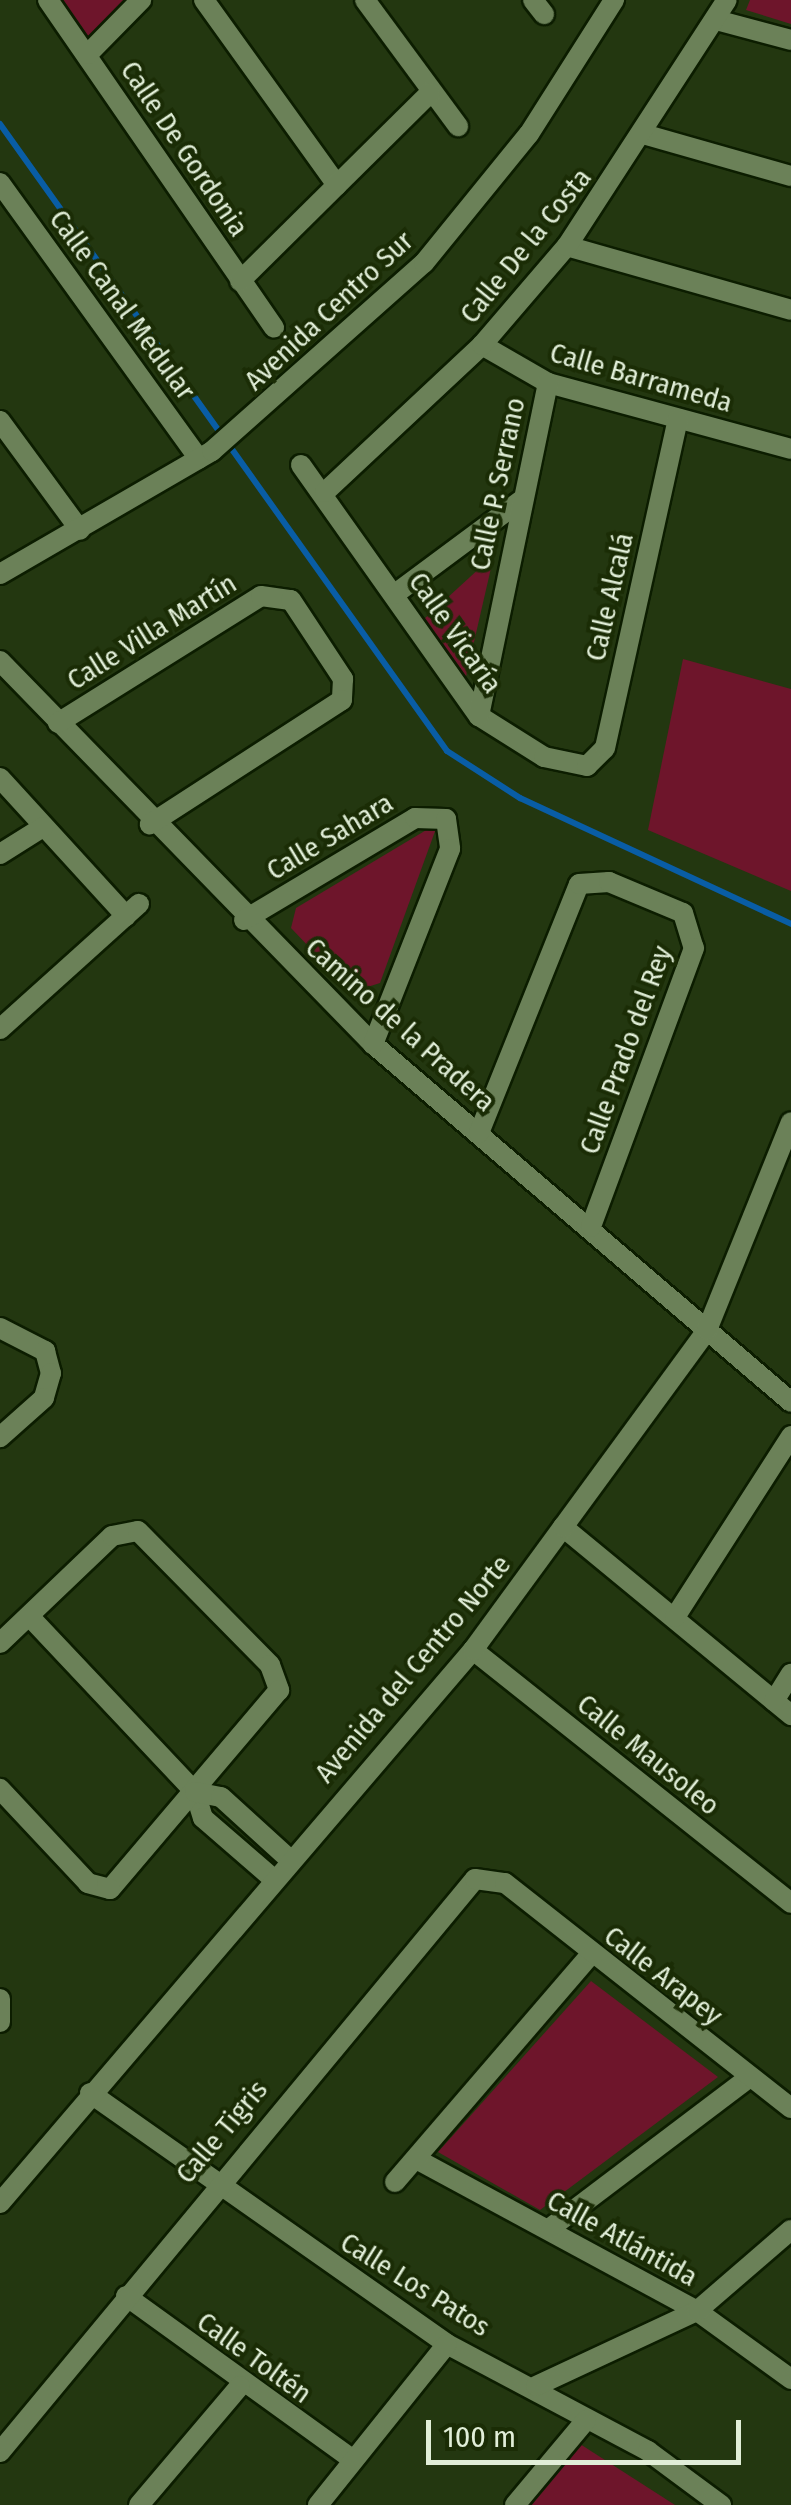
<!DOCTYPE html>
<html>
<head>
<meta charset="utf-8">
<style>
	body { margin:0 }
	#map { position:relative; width:791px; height:2505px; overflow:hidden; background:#233710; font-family:"Fira Sans Condensed",sans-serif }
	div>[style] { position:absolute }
	.green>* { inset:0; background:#6e152b }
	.stream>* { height:6px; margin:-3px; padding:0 3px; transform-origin:3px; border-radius:3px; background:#095da5 }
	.roads { filter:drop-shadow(2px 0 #0c1d00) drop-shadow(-2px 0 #0c1d00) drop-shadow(0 2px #0c1d00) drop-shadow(0 -2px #0c1d00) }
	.street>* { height:20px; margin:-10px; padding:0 10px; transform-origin:10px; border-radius:10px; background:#6b8158 }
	span { translate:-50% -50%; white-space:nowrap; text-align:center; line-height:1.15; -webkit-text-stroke:8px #1a2c05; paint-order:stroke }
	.street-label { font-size:28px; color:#e1eed8 }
	.scale { position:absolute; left:426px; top:2420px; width:315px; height:45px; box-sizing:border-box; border:5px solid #e1eed8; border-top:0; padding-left:12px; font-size:30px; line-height:35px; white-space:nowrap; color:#e1eed8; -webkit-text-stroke:8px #1a2c05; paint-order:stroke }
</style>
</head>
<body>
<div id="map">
	<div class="green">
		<div style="clip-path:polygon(57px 0,128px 0,83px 41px)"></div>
		<div style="clip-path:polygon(750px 0,791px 0,791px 24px,746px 10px)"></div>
		<div style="clip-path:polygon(494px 555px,465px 681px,422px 621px)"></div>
		<div style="clip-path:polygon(683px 659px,791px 689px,791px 891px,648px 830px)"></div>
		<div style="clip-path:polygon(438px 823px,380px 983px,352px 992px,291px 928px,296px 908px)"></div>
		<div style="clip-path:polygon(591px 1981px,718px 2077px,540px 2210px,438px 2152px)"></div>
		<div style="clip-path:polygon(580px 2444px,675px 2505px,529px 2505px)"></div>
	</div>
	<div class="stream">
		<div style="left:0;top:124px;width:770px;rotate:54.51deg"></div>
		<div style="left:447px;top:751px;width:87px;rotate:32.8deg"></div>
		<div style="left:520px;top:798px;width:299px;rotate:24.9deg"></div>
	</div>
	<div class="roads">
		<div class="street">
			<div style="left:48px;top:0;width:398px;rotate:55.4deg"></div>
			<div style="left:204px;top:0;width:228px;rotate:54.3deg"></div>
			<div style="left:365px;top:0;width:157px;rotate:53.6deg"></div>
			<div style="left:533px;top:0;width:18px;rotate:52deg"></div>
			<div style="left:716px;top:20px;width:78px;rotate:14.9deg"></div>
			<div style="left:88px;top:54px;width:76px;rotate:-45.5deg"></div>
			<div style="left:647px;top:135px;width:150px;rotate:15.9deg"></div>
			<div style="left:0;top:183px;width:340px;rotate:54.2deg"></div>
			<div style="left:567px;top:246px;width:233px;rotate:15.9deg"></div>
			<div style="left:240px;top:281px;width:267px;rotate:-44.7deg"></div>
			<div style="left:482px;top:345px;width:76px;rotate:29.9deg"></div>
			<div style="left:548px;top:383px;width:252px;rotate:15.2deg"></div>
			<div style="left:0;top:421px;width:135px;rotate:53.7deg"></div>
			<div style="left:301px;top:465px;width:308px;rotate:54.7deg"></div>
			<div style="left:479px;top:716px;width:77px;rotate:32.2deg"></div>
			<div style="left:544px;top:757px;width:44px;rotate:11.8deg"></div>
			<div style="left:587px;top:766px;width:25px;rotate:-45deg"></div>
			<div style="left:605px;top:748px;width:337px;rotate:-77.5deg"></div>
			<div style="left:325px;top:492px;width:215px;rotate:-43.1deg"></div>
			<div style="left:482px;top:345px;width:130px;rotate:-49.4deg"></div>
			<div style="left:567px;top:246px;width:293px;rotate:-57deg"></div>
			<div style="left:0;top:574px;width:245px;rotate:-30.1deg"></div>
			<div style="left:212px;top:451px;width:283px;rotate:-41.6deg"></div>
			<div style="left:424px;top:263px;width:166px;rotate:-50.9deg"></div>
			<div style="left:529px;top:134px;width:159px;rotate:-57.6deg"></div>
			<div style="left:395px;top:594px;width:156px;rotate:-36.6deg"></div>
			<div style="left:0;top:661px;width:535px;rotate:45.76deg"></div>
			<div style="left:373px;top:1044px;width:550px;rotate:40.58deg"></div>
			<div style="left:479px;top:716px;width:340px;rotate:-78.3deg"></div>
			<div style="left:58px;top:723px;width:239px;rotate:-32deg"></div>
			<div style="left:261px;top:596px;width:30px;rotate:8deg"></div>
			<div style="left:291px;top:600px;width:95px;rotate:56.6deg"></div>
			<div style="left:343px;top:679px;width:21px;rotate:93deg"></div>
			<div style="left:342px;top:700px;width:229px;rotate:147.1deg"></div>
			<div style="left:0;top:778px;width:187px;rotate:47.6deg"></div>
			<div style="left:0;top:854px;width:51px;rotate:-32.1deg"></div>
			<div style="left:244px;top:920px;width:199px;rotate:-30.8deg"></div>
			<div style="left:415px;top:818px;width:31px;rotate:2deg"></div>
			<div style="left:446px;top:819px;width:30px;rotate:82deg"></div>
			<div style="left:450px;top:849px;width:210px;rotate:111.5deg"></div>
			<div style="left:0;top:1029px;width:187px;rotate:-42deg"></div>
			<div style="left:479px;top:1133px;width:268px;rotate:-68.1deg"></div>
			<div style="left:579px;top:884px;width:30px;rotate:-4deg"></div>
			<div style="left:609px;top:882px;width:80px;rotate:22.7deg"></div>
			<div style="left:683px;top:913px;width:37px;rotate:73deg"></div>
			<div style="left:694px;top:948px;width:297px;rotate:110.3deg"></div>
			<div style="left:0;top:1328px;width:51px;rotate:27.1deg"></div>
			<div style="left:45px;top:1351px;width:23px;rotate:75deg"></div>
			<div style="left:51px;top:1373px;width:26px;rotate:106deg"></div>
			<div style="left:44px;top:1398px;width:59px;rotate:138.4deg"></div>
			<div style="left:563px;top:1527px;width:296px;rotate:39.5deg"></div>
			<div style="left:30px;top:1617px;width:241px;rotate:46.7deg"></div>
			<div style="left:195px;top:1792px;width:27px;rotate:73deg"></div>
			<div style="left:203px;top:1818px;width:90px;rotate:40.9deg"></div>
			<div style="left:675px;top:1617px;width:215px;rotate:-57.3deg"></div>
			<div style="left:0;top:1643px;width:155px;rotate:-43.7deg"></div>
			<div style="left:112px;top:1536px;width:26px;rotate:-11deg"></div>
			<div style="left:138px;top:1531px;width:188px;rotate:45.4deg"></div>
			<div style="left:270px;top:1665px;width:27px;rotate:70deg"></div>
			<div style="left:279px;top:1690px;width:261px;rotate:130.3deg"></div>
			<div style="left:110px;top:1889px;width:23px;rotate:-165deg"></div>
			<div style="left:88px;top:1883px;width:129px;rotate:-133.1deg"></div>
			<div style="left:473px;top:1650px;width:406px;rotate:38.5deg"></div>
			<div style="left:774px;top:1701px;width:32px;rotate:-58deg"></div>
			<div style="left:195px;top:1792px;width:26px;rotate:11deg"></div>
			<div style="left:221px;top:1797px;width:91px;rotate:42.3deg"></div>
			<div style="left:0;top:1999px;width:23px;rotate:90deg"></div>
			<div style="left:90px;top:2093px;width:436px;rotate:35.1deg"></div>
			<div style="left:447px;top:2344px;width:228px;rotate:28deg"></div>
			<div style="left:648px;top:2451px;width:91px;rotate:36.5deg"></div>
			<div style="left:418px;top:2160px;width:317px;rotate:28.4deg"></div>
			<div style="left:697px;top:2311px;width:116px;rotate:35.9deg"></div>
			<div style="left:395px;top:2182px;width:301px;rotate:-49.3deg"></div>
			<div style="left:0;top:2203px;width:728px;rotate:-49.46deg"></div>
			<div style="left:473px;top:1650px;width:152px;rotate:-53.8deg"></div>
			<div style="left:563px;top:1527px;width:244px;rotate:-53.8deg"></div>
			<div style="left:707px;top:1330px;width:224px;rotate:-68deg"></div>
			<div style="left:549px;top:2229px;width:251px;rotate:-37.1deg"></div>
			<div style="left:126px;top:2296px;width:280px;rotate:35.8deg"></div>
			<div style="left:536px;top:2386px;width:178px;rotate:-25deg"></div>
			<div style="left:697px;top:2311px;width:124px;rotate:-40.8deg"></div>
			<div style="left:0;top:2452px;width:744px;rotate:-50.34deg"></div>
			<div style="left:475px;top:1879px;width:30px;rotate:8deg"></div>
			<div style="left:505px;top:1883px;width:364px;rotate:38.2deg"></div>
			<div style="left:139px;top:2505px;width:156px;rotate:-49.7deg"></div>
			<div style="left:318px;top:2505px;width:206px;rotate:-51.3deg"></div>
			<div style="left:515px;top:2505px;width:111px;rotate:-50.1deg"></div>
		</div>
	</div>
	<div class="street-label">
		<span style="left:184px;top:149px;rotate:56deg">Calle De Gordonia</span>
		<span style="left:526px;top:246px;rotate:-51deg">Calle De la Costa</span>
		<span style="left:122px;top:305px;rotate:54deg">Calle Canal Medular</span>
		<span style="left:329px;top:311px;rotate:-43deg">Avenida Centro Sur</span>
		<span style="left:641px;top:378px;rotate:16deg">Calle Barrameda</span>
		<span style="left:498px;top:484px;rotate:-78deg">Calle P. Serrano</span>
		<span style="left:610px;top:597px;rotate:-77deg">Calle Alcalá</span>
		<span style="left:152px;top:632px;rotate:-32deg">Calle Villa Martín</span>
		<span style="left:455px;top:633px;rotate:55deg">Calle Vicaría</span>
		<span style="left:330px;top:837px;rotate:-31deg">Calle Sahara</span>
		<span style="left:400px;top:1025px;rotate:42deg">Camino de la Pradera</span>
		<span style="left:626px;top:1050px;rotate:-70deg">Calle Prado del Rey</span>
		<span style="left:413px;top:1669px;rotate:-50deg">Avenida del Centro Norte</span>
		<span style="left:648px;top:1755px;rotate:39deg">Calle Mausoleo</span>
		<span style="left:663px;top:1976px;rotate:38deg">Calle Arapey</span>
		<span style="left:222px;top:2132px;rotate:-50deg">Calle Tigris</span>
		<span style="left:622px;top:2239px;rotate:29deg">Calle Atlántida</span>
		<span style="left:415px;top:2285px;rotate:32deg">Calle Los Patos</span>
		<span style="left:254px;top:2358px;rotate:36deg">Calle Toltén</span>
	</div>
	<div class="scale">100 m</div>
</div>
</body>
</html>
